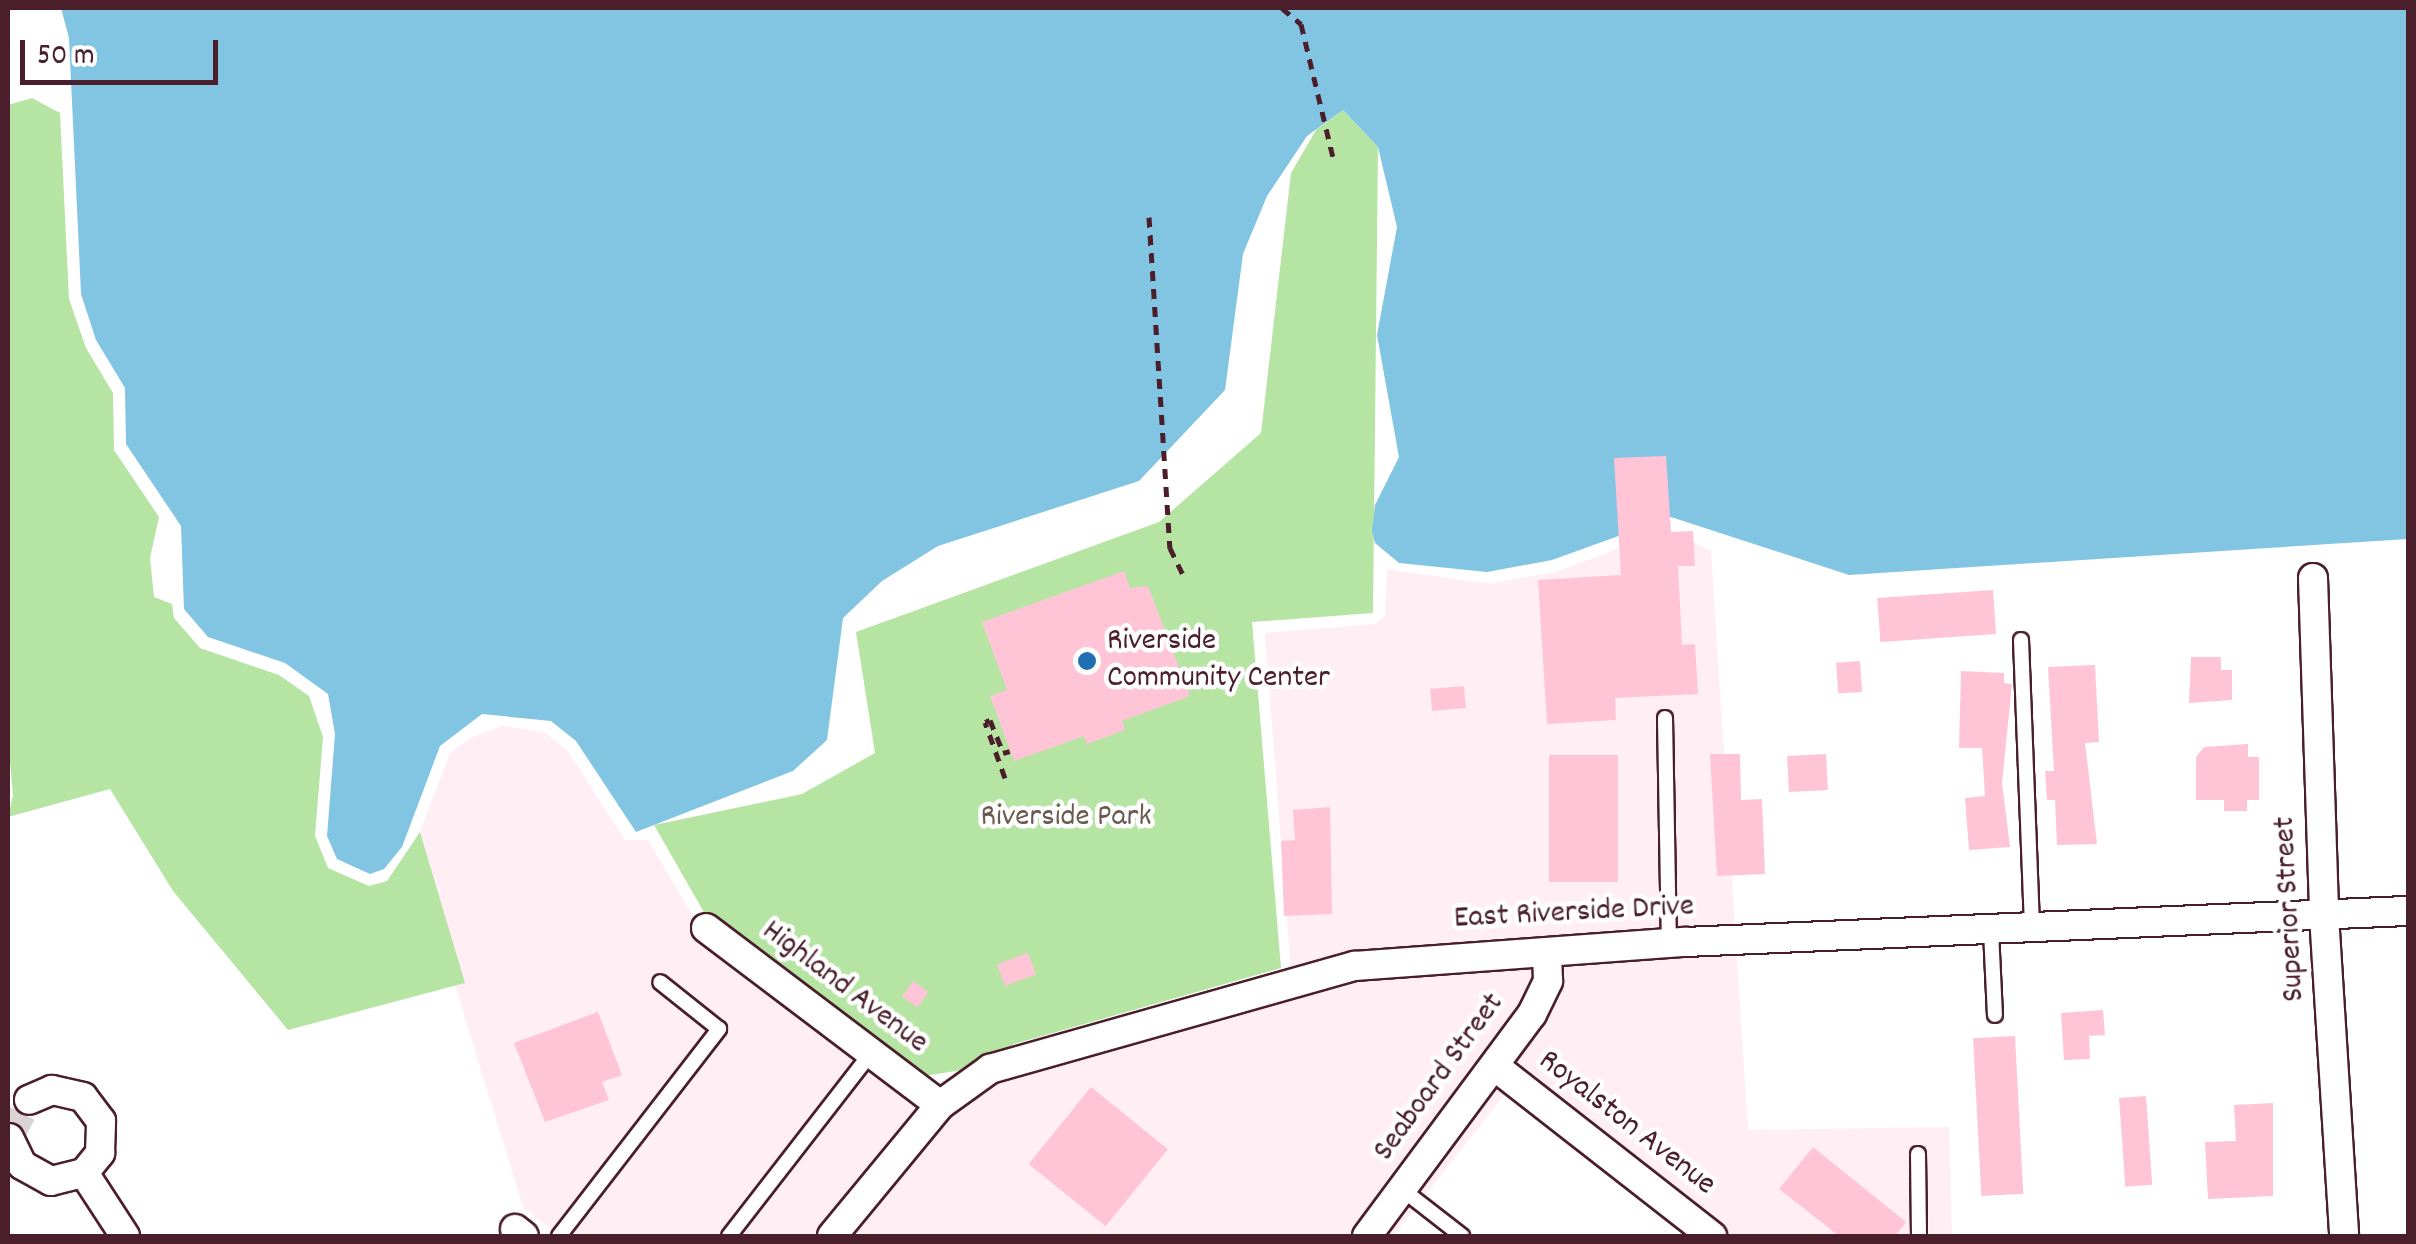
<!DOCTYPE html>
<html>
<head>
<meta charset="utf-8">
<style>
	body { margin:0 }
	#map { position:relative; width:2416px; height:1244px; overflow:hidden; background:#fff; font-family:Dekko,sans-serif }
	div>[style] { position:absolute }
	.built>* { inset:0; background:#ffeef3 }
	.green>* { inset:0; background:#b6e4a3 }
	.water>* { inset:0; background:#82c5e3 }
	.building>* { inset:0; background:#ffc5d7; transform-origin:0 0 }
	.street-tunnel>* { height:28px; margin-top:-14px; transform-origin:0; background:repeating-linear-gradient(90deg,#dbd2d5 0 28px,transparent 0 42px) }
	.path>* { height:5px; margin-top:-2.5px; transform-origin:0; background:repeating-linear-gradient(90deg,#4a1f2b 0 10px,transparent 0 18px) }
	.roads { filter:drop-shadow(2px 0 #4a1f2b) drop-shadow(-2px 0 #4a1f2b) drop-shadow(0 2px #4a1f2b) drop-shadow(0 -2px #4a1f2b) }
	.lane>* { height:14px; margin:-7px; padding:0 7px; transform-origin:7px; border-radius:7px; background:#fff }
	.street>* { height:28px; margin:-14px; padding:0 14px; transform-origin:14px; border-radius:14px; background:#fff }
	.dots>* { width:28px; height:28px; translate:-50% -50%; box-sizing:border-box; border:5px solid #fff; border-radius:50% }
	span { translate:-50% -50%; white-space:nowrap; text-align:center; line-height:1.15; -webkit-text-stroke:9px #fff; paint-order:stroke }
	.poi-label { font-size:32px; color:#4a1f2b }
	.left { translate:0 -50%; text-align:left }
	.park-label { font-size:32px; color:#6a5a4f }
	.street-label { font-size:32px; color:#4a1f2b }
	.frame { position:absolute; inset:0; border:10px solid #4a1f2b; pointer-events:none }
	.scale { position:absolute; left:20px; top:40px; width:198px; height:45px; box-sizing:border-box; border:5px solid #4a1f2b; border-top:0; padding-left:12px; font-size:30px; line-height:35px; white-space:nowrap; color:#4a1f2b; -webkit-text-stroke:8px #fff; paint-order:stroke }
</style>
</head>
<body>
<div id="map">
	<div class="built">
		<div style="clip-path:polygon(1670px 530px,1711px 551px,1748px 1130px,1949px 1127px,1952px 1236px,1715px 1236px,1517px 1079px,1393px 1236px,559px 1236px,523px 1207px,455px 985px,464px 982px,420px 832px,450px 753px,472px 737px,503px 726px,544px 732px,567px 750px,625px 840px,648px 840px,702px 932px,925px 1088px,962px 1082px,1291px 973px,1265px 633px,1376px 624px,1385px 616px,1387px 569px,1489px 584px,1555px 572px)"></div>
	</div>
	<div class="green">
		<div style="clip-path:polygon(32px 98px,60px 113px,69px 299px,86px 348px,113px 393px,114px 450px,159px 517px,150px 558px,154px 597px,172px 604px,174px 618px,200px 648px,279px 675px,309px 696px,323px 737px,315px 836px,328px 868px,369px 886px,387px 881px,420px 832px,465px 983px,288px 1030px,173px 891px,110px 789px,8px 817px,13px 795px,8px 740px,8px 105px)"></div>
		<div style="clip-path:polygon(1343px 110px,1378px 147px,1373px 613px,1252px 622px,1281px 968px,1014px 1044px,962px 1070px,924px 1076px,709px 921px,654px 825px,802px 794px,875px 753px,856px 632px,1159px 522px,1261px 433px,1291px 173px,1316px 130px)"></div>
	</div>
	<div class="water">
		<div style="clip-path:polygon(61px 8px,2408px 8px,2408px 539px,1849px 575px,1671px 517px,1552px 560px,1487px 572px,1399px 563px,1375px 543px,1372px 531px,1375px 505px,1399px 457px,1377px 335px,1397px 227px,1378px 147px,1343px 110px,1307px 136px,1267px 196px,1243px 254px,1225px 390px,1139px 481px,938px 546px,882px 581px,843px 618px,827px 740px,793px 771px,636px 832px,576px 741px,551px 721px,482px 714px,440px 746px,402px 847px,384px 869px,370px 874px,337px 859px,327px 836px,335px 734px,328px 694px,285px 663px,208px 637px,184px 609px,181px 526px,126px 444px,125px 388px,96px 340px,81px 294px,69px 38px)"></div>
	</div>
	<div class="building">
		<div style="clip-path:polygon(1666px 456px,1671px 532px,1693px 531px,1695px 566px,1678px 566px,1682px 645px,1695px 644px,1698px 694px,1615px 698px,1616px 720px,1547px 724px,1538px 580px,1621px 575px,1614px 458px)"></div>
		<div style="clip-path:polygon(1124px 571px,1130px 588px,1148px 586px,1190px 696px,1122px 721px,1125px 730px,1087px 744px,1084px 736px,1014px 761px,990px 696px,1007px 690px,982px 622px)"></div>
		<div style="left:1993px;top:590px;width:44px;height:116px;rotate:86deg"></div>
		<div style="clip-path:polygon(2191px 657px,2221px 657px,2221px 670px,2232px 670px,2232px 700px,2189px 703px)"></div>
		<div style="left:1860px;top:661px;width:31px;height:24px;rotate:86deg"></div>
		<div style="clip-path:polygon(2095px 665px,2099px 742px,2085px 743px,2097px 844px,2057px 845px,2055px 800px,2047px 800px,2045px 771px,2054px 771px,2048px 667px)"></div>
		<div style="clip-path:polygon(1961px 671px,2004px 673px,2004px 683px,2012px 684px,2002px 783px,2010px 847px,1969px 850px,1965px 798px,1985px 796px,1982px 748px,1959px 748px)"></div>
		<div style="left:1464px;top:686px;width:22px;height:34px;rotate:85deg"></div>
		<div style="clip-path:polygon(2248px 744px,2248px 757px,2259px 757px,2259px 800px,2247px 800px,2247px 811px,2224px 811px,2224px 800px,2196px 800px,2196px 757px,2204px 747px)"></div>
		<div style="clip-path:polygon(1710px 754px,1740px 754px,1741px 800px,1762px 799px,1765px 874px,1717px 876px)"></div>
		<div style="left:1826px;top:754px;width:36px;height:39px;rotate:87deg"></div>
		<div style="left:1618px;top:755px;width:127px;height:69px;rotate:90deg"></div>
		<div style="clip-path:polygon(1330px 807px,1332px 914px,1284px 916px,1281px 841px,1295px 840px,1293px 810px)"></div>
		<div style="left:1028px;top:953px;width:23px;height:33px;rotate:70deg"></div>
		<div style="left:913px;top:981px;width:19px;height:19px;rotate:35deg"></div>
		<div style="clip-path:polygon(2103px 1010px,2105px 1035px,2089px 1036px,2090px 1059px,2064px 1060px,2061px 1013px)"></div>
		<div style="clip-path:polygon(598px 1012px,622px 1075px,602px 1082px,609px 1100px,545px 1122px,514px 1043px)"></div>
		<div style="left:2015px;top:1036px;width:158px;height:42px;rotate:87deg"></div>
		<div style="left:1091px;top:1087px;width:99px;height:99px;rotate:39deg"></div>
		<div style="left:2146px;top:1096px;width:89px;height:27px;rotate:86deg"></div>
		<div style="clip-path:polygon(2273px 1103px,2273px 1196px,2208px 1199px,2205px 1142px,2236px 1141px,2234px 1105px)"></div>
		<div style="clip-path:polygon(1813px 1147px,1906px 1222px,1895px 1236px,1839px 1236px,1779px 1189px)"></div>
	</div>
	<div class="street-tunnel">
		<div style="left:9px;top:1138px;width:43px;rotate:-62.2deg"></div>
	</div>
	<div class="path">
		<div style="left:1282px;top:8px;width:25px;rotate:40deg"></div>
		<div style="left:1301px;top:24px;width:137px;rotate:76.5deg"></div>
		<div style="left:1149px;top:217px;width:332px;rotate:86.4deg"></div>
		<div style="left:1170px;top:548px;width:32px;rotate:64deg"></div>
		<div style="left:1005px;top:778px;width:59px;rotate:-109.7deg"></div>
		<div style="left:985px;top:722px;width:5px;rotate:-22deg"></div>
		<div style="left:990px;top:720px;width:35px;rotate:68deg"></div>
		<div style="left:1003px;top:753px;width:7px;rotate:-16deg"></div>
	</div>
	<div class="roads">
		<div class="lane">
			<div style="left:2021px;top:640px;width:289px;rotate:87.8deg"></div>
			<div style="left:1665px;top:718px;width:225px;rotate:89deg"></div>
			<div style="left:1991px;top:931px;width:84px;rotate:87.3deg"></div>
			<div style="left:1918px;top:1154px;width:82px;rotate:89.3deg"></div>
			<div style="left:1403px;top:1190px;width:75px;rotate:37.9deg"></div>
			<div style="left:559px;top:1236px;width:262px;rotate:-52.3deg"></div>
			<div style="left:719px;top:1029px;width:75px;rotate:-141.5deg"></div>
			<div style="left:729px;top:1236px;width:232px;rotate:-52.2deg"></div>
		</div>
		<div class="street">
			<div style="left:2313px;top:578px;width:337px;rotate:88.1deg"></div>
			<div style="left:2324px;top:915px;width:322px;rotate:86.4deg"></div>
			<div style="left:706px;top:928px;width:293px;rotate:37.1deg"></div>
			<div style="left:1497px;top:1068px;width:273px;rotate:38deg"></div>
			<div style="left:9px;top:1138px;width:30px;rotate:64deg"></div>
			<div style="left:22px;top:1165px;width:33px;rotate:29deg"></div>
			<div style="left:51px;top:1181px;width:34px;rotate:-14deg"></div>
			<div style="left:84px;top:1173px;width:26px;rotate:-51deg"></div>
			<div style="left:100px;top:1153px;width:32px;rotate:-88deg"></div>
			<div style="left:101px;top:1121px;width:30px;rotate:-127deg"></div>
			<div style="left:83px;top:1097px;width:32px;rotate:-167deg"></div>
			<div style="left:52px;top:1090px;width:25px;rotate:157deg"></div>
			<div style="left:84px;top:1173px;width:75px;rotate:56.9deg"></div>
			<div style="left:515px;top:1229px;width:11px;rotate:38deg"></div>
			<div style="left:832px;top:1236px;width:170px;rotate:-50.5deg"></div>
			<div style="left:940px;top:1105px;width:62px;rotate:-35.8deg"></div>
			<div style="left:990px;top:1069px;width:379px;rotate:-15.8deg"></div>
			<div style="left:1355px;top:966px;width:331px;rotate:-4.2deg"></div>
			<div style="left:1685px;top:942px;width:724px;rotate:-2.46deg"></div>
			<div style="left:1367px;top:1236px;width:277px;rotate:-53.4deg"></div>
			<div style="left:1532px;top:1014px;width:37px;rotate:-64deg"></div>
			<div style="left:1548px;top:981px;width:29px;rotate:-92deg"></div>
		</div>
	</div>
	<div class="dots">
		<div style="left:1087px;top:661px;background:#1f6fb2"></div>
	</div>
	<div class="poi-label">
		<span class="left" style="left:1107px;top:661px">Riverside<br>Community Center</span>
	</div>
	<div class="park-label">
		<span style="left:1066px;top:818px">Riverside Park</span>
	</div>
	<div class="street-label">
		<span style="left:2291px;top:909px;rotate:-93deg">Superior Street</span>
		<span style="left:1574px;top:914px;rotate:-3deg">East Riverside Drive</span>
		<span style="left:844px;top:988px;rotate:37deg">Highland Avenue</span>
		<span style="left:1440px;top:1078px;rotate:-54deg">Seaboard Street</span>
		<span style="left:1626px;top:1124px;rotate:38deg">Royalston Avenue</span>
	</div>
	<div class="frame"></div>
	<div class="scale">50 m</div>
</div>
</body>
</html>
